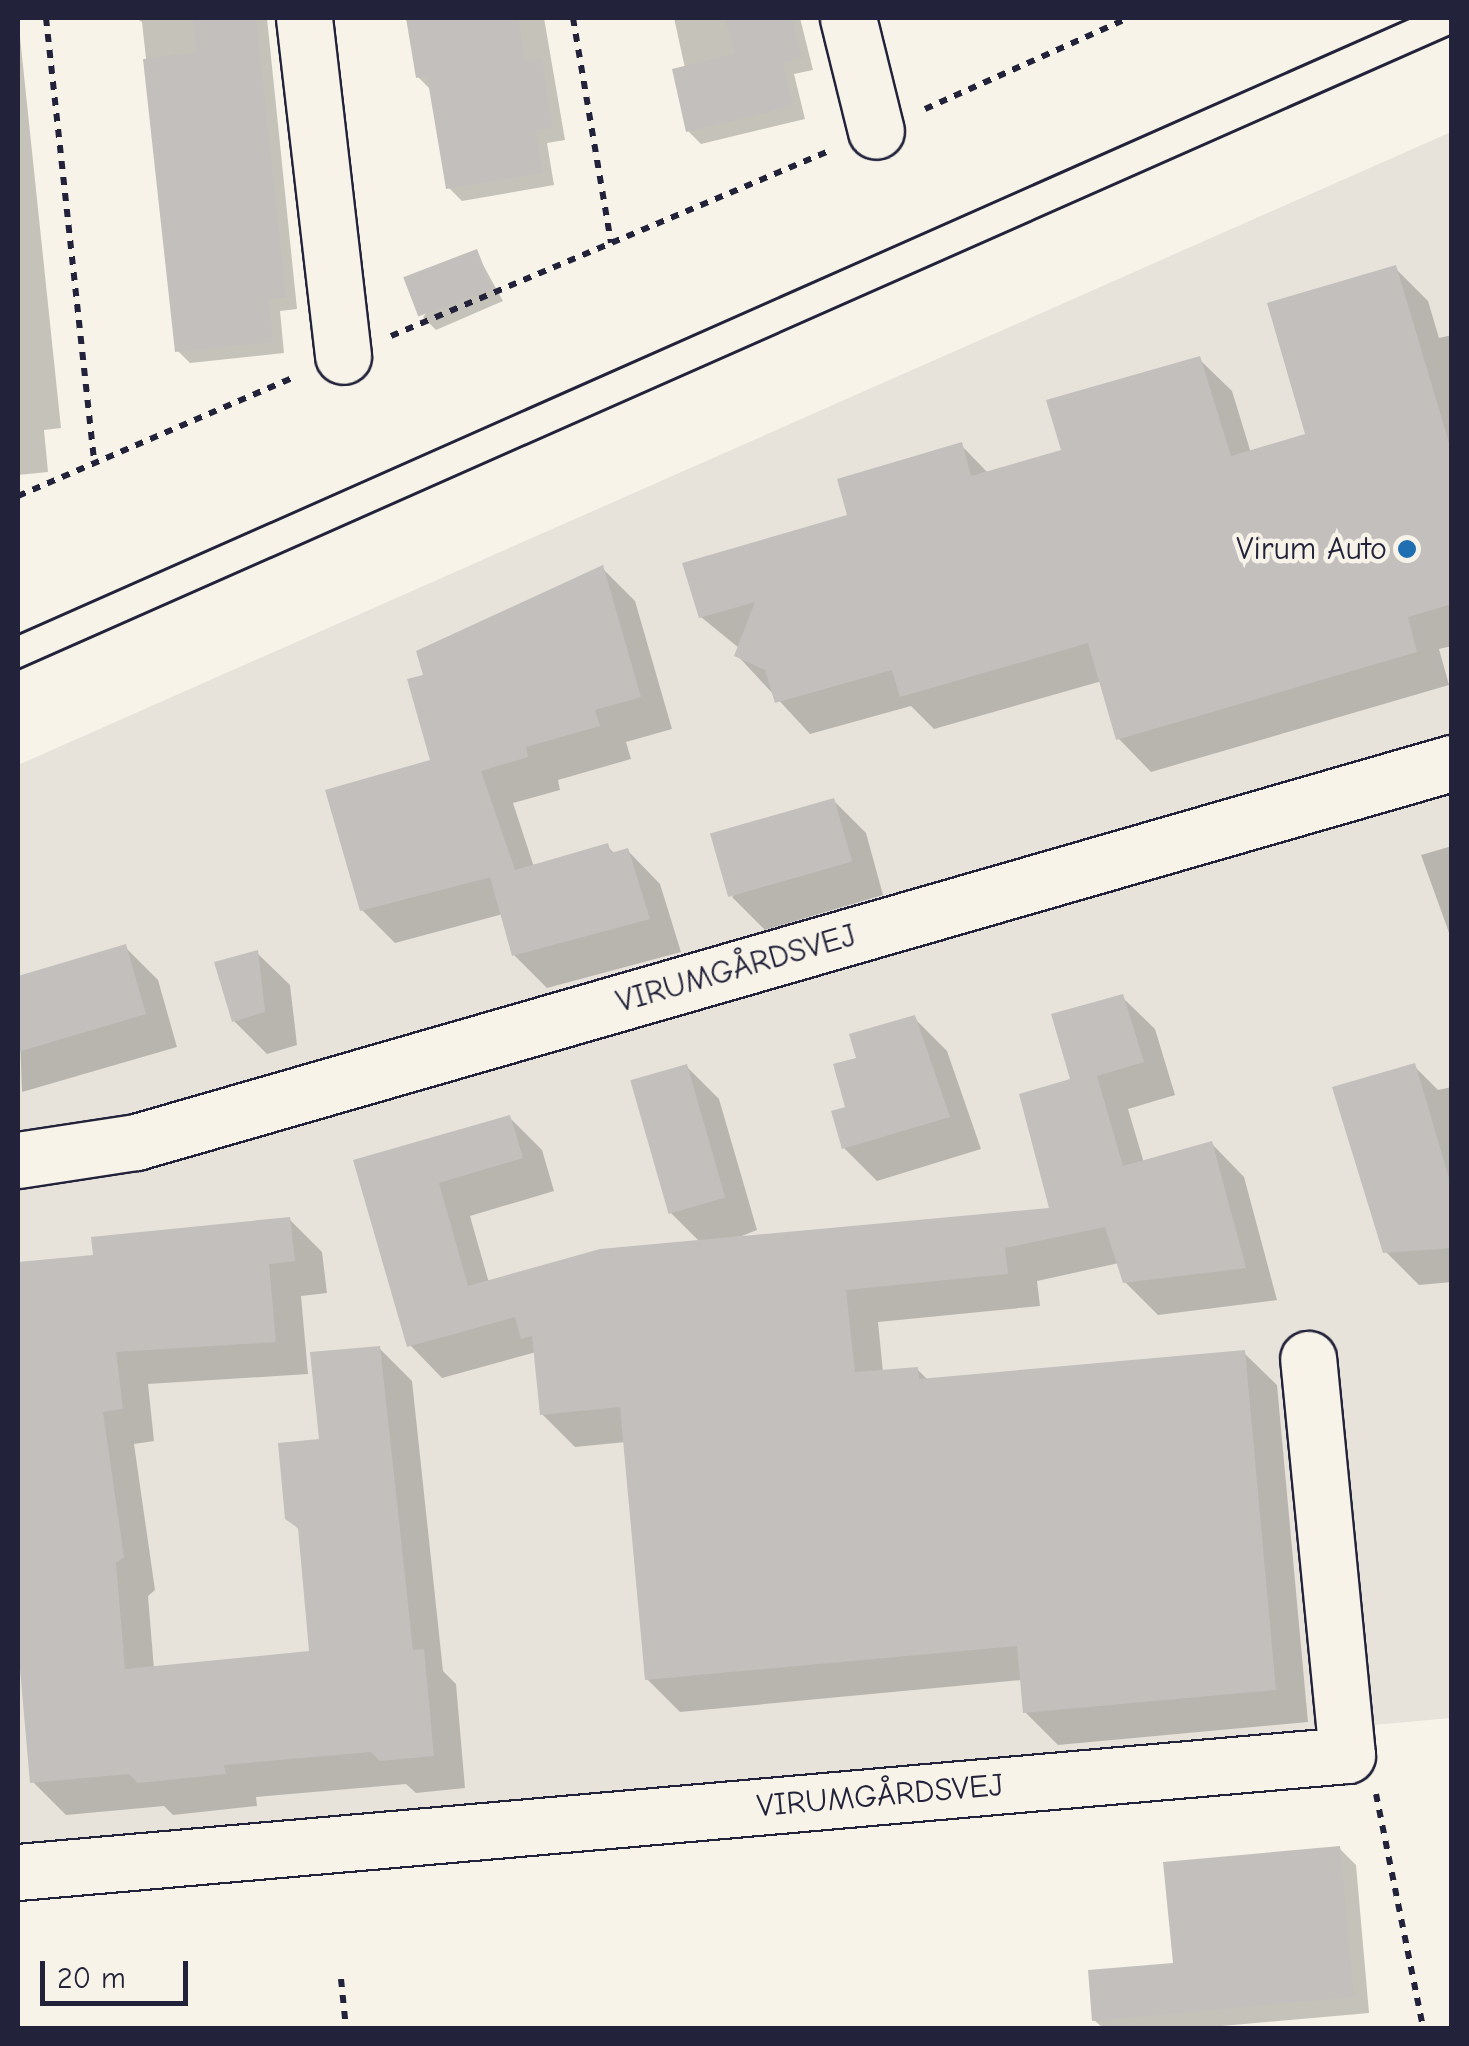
<!DOCTYPE html>
<html>
<head>
<meta charset="utf-8">
<style>
	body { margin:0 }
	#map { position:relative; width:1469px; height:2046px; overflow:hidden; background:#f7f3e8; font-family:"Comic Neue",sans-serif }
	div>[style] { position:absolute }
	.built>* { inset:0; background:#e7e3db }
	.shadow>* { inset:0; background:#0003 }
	.building>* { inset:0; background:#c2bfbd; transform-origin:0 0 }
	.path>* { height:6px; margin-top:-3px; transform-origin:0; background:repeating-linear-gradient(90deg,#22223b 0 8px,transparent 0 16px) }
	.roads { filter:drop-shadow(2px 0 #22223b) drop-shadow(-2px 0 #22223b) drop-shadow(0 2px #22223b) drop-shadow(0 -2px #22223b) }
	.minor>* { height:55px; margin:-27.5px; padding:0 27.5px; transform-origin:27.5px; border-radius:27.5px; background:#f7f3e8 }
	.tram>* { height:2.5px; margin:-1.25px; padding:0 1.25px; transform-origin:1.25px; border-radius:1.25px; background:#22223b }
	.dots>* { width:28px; height:28px; translate:-50% -50%; box-sizing:border-box; border:5px solid #f7f3e8; border-radius:50% }
	span { translate:-50% -50%; white-space:nowrap; text-align:center; line-height:1.15; -webkit-text-stroke:9px #f7f3e8; paint-order:stroke }
	.poi-label { font-size:32px; color:#22223b }
	.right { translate:-100% -50%; text-align:right }
	.street-label { font-size:32px; color:#22223b }
	.frame { position:absolute; inset:0; border:20px solid #22223b; pointer-events:none }
	.scale { position:absolute; left:40px; top:1961px; width:148px; height:45px; box-sizing:border-box; border:5px solid #22223b; border-top:0; padding-left:12px; font-size:30px; line-height:35px; white-space:nowrap; color:#22223b; -webkit-text-stroke:8px #f7f3e8; paint-order:stroke }
</style>
</head>
<body>
<div id="map">
	<div class="built">
		<div style="clip-path:polygon(1451px 132px,1451px 1718px,18px 1847px,18px 765px)"></div>
	</div>
	<div class="shadow">
		<div style="clip-path:polygon(18px 18px,61px 428px,44px 430px,48px 472px,18px 475px)"></div>
		<div style="clip-path:polygon(136px 18px,267px 18px,297px 309px,280px 311px,284px 353px,190px 363px,178px 351px,142px 22px)"></div>
		<div style="clip-path:polygon(407px 18px,544px 18px,565px 140px,547px 143px,554px 185px,462px 201px,449px 188px,432px 91px,418px 77px)"></div>
		<div style="clip-path:polygon(674px 18px,800px 18px,813px 70px,794px 74px,805px 119px,701px 144px,688px 131px,685px 68px)"></div>
		<div style="clip-path:polygon(476px 252px,503px 301px,436px 330px,423px 317px)"></div>
		<div style="clip-path:polygon(1395px 268px,1428px 301px,1439px 338px,1452px 335px,1452px 646px,1439px 649px,1449px 685px,1151px 772px,1119px 739px,1102px 681px,934px 729px,911px 706px,810px 734px,737px 655px,739px 648px,701px 617px,961px 445px,989px 474px,1065px 452px,1199px 359px,1232px 391px,1251px 453px,1308px 436px)"></div>
		<div style="clip-path:polygon(602px 568px,635px 601px,672px 729px,626px 742px,631px 759px,558px 780px,560px 790px,513px 803px,534px 867px,607px 846px,615px 854px,628px 851px,660px 884px,681px 952px,547px 988px,514px 955px,503px 914px,395px 943px,362px 910px,433px 761px,426px 676px)"></div>
		<div style="clip-path:polygon(833px 800px,866px 833px,883px 895px,765px 930px,732px 897px)"></div>
		<div style="clip-path:polygon(1452px 846px,1452px 941px,1421px 855px)"></div>
		<div style="clip-path:polygon(125px 947px,158px 980px,177px 1047px,22px 1092px,18px 978px)"></div>
		<div style="clip-path:polygon(257px 953px,290px 985px,297px 1045px,267px 1054px,234px 1021px)"></div>
		<div style="clip-path:polygon(1122px 997px,1155px 1029px,1175px 1095px,1128px 1109px,1144px 1163px,1212px 1144px,1244px 1177px,1277px 1300px,1158px 1315px,1125px 1282px,1119px 1263px,1037px 1281px,1040px 1306px,878px 1322px,883px 1372px,917px 1369px,929px 1381px,1244px 1353px,1277px 1385px,1308px 1722px,1058px 1745px,1025px 1712px,1022px 1680px,680px 1712px,647px 1679px,626px 1442px,575px 1447px,542px 1414px,536px 1352px,442px 1378px,410px 1345px,356px 1161px,509px 1117px,542px 1150px,554px 1191px,470px 1216px,489px 1283px,700px 1242px,670px 1212px,686px 1066px,719px 1099px,757px 1230px,734px 1239px,1053px 1210px,1073px 1081px)"></div>
		<div style="clip-path:polygon(914px 1018px,947px 1051px,981px 1149px,877px 1181px,844px 1148px,859px 1059px)"></div>
		<div style="clip-path:polygon(1414px 1066px,1438px 1090px,1452px 1087px,1452px 1282px,1419px 1285px,1386px 1252px)"></div>
		<div style="clip-path:polygon(289px 1219px,322px 1252px,327px 1293px,301px 1296px,308px 1374px,148px 1384px,154px 1441px,134px 1444px,155px 1590px,148px 1596px,154px 1669px,311px 1654px,301px 1532px,288px 1518px,322px 1441px,379px 1348px,412px 1381px,443px 1671px,456px 1684px,465px 1788px,416px 1793px,406px 1784px,256px 1797px,257px 1806px,173px 1815px,164px 1806px,66px 1815px,33px 1782px,18px 1639px,18px 1264px,96px 1257px)"></div>
		<div style="clip-path:polygon(1339px 1848px,1356px 1865px,1369px 2013px,1200px 2028px,1103px 2028px,1094px 2020px)"></div>
	</div>
	<div class="building">
		<div style="clip-path:polygon(193px 18px,256px 18px,286px 297px,269px 299px,273px 342px,175px 352px,143px 59px,196px 53px)"></div>
		<div style="clip-path:polygon(406px 18px,518px 18px,525px 61px,542px 59px,553px 128px,535px 130px,543px 173px,446px 189px,427px 76px,416px 78px)"></div>
		<div style="clip-path:polygon(725px 18px,792px 18px,802px 58px,783px 62px,793px 106px,686px 132px,672px 69px,734px 54px)"></div>
		<div style="left:477px;top:249px;width:42px;height:79px;rotate:69deg"></div>
		<div style="clip-path:polygon(1396px 265px,1452px 453px,1452px 604px,1408px 617px,1417px 652px,1116px 740px,1088px 643px,900px 697px,892px 670px,775px 703px,765px 670px,734px 656px,755px 602px,699px 618px,682px 563px,847px 515px,837px 479px,962px 442px,971px 476px,1061px 450px,1046px 400px,1200px 356px,1231px 456px,1305px 434px,1267px 303px)"></div>
		<div style="clip-path:polygon(603px 565px,641px 697px,595px 710px,600px 726px,526px 747px,528px 757px,481px 771px,515px 870px,608px 843px,611px 853px,628px 848px,650px 919px,512px 956px,490px 877px,503px 874px,360px 911px,325px 790px,430px 760px,407px 679px,423px 675px,416px 651px)"></div>
		<div style="left:834px;top:798px;width:66px;height:129px;rotate:74deg"></div>
		<div style="clip-path:polygon(126px 944px,146px 1014px,18px 1052px,18px 976px)"></div>
		<div style="clip-path:polygon(258px 950px,265px 1012px,232px 1022px,214px 962px)"></div>
		<div style="clip-path:polygon(1123px 994px,1144px 1062px,1097px 1076px,1123px 1166px,1212px 1141px,1246px 1268px,1123px 1283px,1105px 1227px,1005px 1248px,1008px 1274px,846px 1290px,855px 1372px,918px 1367px,919px 1379px,1245px 1350px,1276px 1690px,1023px 1713px,1017px 1646px,645px 1680px,620px 1407px,540px 1415px,532px 1336px,521px 1339px,515px 1317px,407px 1347px,353px 1160px,510px 1115px,523px 1158px,439px 1183px,468px 1286px,600px 1249px,1049px 1208px,1019px 1094px,1070px 1079px,1051px 1014px)"></div>
		<div style="clip-path:polygon(915px 1015px,950px 1117px,842px 1149px,831px 1111px,845px 1107px,833px 1064px,856px 1058px,849px 1034px)"></div>
		<div style="clip-path:polygon(1415px 1063px,1452px 1188px,1452px 1248px,1383px 1253px,1332px 1087px)"></div>
		<div style="left:687px;top:1064px;width:139px;height:59px;rotate:74deg"></div>
		<div style="clip-path:polygon(290px 1217px,295px 1261px,269px 1264px,276px 1342px,116px 1352px,123px 1409px,103px 1412px,124px 1557px,116px 1563px,125px 1669px,309px 1651px,298px 1528px,285px 1519px,278px 1443px,319px 1439px,310px 1352px,380px 1346px,413px 1650px,424px 1649px,434px 1756px,380px 1761px,371px 1752px,224px 1765px,226px 1774px,138px 1783px,129px 1774px,30px 1783px,18px 1646px,18px 1262px,93px 1255px,91px 1237px)"></div>
		<div style="clip-path:polygon(1340px 1846px,1354px 1997px,1092px 2021px,1088px 1970px,1173px 1963px,1163px 1862px)"></div>
	</div>
	<div class="path">
		<div style="left:46px;top:18px;width:446px;rotate:83.8deg"></div>
		<div style="left:573px;top:18px;width:228px;rotate:80.4deg"></div>
		<div style="left:925px;top:109px;width:222px;rotate:-24.1deg"></div>
		<div style="left:391px;top:336px;width:478px;rotate:-22.9deg"></div>
		<div style="left:18px;top:496px;width:303px;rotate:-23.3deg"></div>
		<div style="left:1376px;top:1794px;width:239px;rotate:78.6deg"></div>
		<div style="left:341px;top:1979px;width:49px;rotate:84.2deg"></div>
	</div>
	<div class="roads">
		<div class="minor">
			<div style="left:304px;top:18px;width:340px;rotate:83.4deg"></div>
			<div style="left:848px;top:18px;width:116px;rotate:76.1deg"></div>
			<div style="left:18px;top:1160px;width:119px;rotate:-8.7deg"></div>
			<div style="left:136px;top:1142px;width:1369px;rotate:-16.07deg"></div>
			<div style="left:18px;top:1872px;width:1334px;rotate:-5.03deg"></div>
			<div style="left:1347px;top:1755px;width:398px;rotate:-95.6deg"></div>
		</div>
	</div>
	<div class="tram">
		<div style="left:18px;top:634px;width:1521px;rotate:-23.89deg"></div>
		<div style="left:18px;top:669px;width:1568px;rotate:-23.88deg"></div>
	</div>
	<div class="dots">
		<div style="left:1407px;top:549px;background:#1f6fb2"></div>
	</div>
	<div class="poi-label">
		<span class="right" style="left:1387px;top:549px">Virum Auto</span>
	</div>
	<div class="street-label">
		<span style="left:736px;top:969px;rotate:-16deg">VIRUMGÅRDSVEJ</span>
		<span style="left:880px;top:1796px;rotate:-5deg">VIRUMGÅRDSVEJ</span>
	</div>
	<div class="frame"></div>
	<div class="scale">20 m</div>
</div>
</body>
</html>
